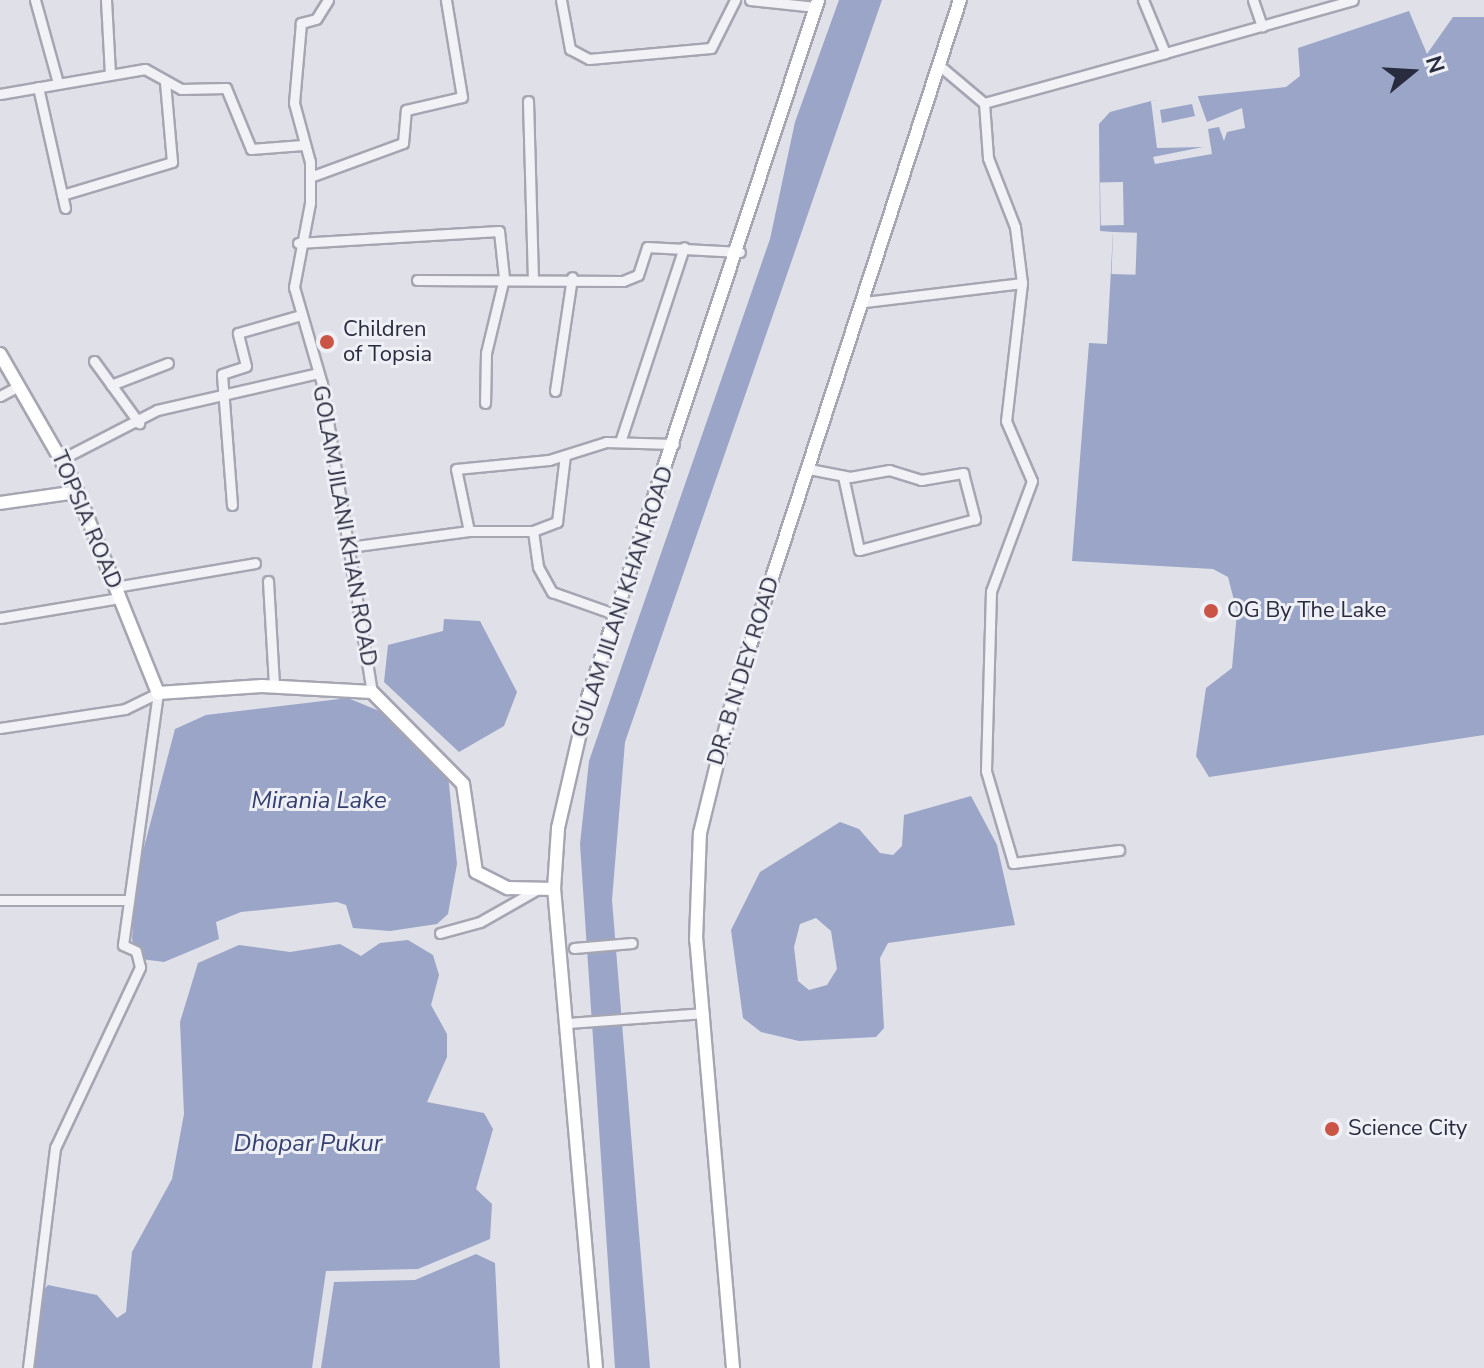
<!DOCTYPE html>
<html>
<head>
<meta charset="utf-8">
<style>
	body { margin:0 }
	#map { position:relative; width:1484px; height:1368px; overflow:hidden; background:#dfe0e8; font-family:"Nunito Sans",sans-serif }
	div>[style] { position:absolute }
	.water>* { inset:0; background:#9ba5c7 }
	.pier>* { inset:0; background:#dfe0e8; transform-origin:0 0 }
	.roads { filter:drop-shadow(2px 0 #a5a6b2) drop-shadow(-2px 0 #a5a6b2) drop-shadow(0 2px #a5a6b2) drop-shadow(0 -2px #a5a6b2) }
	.street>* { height:9px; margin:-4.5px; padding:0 4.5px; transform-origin:4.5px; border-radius:4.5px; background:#f2f2f6 }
	.secondary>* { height:12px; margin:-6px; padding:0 6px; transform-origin:6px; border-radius:6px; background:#fff }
	.dots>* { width:22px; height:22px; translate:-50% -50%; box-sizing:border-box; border:4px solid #eff0f6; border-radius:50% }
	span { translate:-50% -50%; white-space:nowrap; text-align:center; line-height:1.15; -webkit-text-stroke:6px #eff0f6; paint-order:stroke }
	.poi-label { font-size:22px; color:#292b3f }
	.left { translate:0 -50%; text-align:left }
	.street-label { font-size:22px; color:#292b3f }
	.water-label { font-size:24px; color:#344071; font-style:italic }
	.north { position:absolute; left:1372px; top:32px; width:80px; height:80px; -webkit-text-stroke:6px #eff0f6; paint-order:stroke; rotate:72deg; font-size:22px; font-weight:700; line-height:32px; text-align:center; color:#292b3f }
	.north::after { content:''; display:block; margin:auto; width:28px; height:36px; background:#292b3f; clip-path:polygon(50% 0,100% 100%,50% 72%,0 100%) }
</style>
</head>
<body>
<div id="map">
	<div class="water">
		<div style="clip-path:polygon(839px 0,882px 0,625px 742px,612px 900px,650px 1368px,615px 1368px,580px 844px,589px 761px,770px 239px,795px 122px)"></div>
		<div style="clip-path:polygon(1409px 11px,1427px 54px,1453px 17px,1484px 17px,1484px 735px,1209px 777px,1196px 756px,1206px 688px,1232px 668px,1237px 612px,1228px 577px,1213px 569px,1072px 561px,1089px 343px,1107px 344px,1113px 232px,1100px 231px,1099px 124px,1110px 112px,1151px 101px,1286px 87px,1300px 76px,1298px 48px)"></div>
		<div style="clip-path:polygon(444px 619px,480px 621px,517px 692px,504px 726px,459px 752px,384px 682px,388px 645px,443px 631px)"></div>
		<div style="clip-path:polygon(348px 698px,384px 713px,448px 774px,457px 864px,448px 914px,437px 924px,390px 931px,353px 928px,346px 905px,337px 902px,241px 912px,216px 922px,219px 939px,164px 962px,141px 959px,132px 940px,136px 878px,175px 729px,206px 715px)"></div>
		<div style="clip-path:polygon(evenodd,971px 796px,997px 845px,1015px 925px,888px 943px,880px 958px,884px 1028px,876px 1037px,799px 1041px,761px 1032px,743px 1018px,731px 930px,760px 872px,840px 822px,859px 829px,880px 853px,893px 855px,902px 846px,904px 815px,971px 796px,816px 918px,831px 931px,837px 969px,827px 985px,809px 990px,798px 981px,794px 947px,800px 924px,816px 918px)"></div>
		<div style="clip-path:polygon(408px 940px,433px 955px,439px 975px,431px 1005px,447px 1034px,447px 1057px,427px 1102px,484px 1113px,493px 1129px,476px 1189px,492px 1204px,490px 1239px,418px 1269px,326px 1271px,312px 1368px,31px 1368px,39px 1295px,48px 1285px,97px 1295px,117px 1318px,126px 1312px,132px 1252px,172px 1179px,184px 1114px,180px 1022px,198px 963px,239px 945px,290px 952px,340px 944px,361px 956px,380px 943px)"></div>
		<div style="clip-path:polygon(476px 1254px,495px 1263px,500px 1368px,321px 1368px,334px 1282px,415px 1280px)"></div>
	</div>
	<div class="pier">
		<div style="clip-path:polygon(evenodd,1197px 94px,1207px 122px,1242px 108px,1245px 128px,1227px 132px,1224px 141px,1219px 127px,1208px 129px,1212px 154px,1155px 164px,1153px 157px,1203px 147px,1157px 148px,1151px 101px,1197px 94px,1192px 104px,1195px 116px,1162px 123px,1160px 110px,1192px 104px)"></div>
		<div style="left:1123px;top:182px;width:43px;height:23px;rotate:89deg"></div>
		<div style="left:1113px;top:232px;width:24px;height:42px;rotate:2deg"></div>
	</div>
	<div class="roads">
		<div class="street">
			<div style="left:35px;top:0;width:86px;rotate:74.5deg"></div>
			<div style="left:106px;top:0;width:74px;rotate:86.9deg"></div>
			<div style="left:328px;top:0;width:22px;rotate:122deg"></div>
			<div style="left:316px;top:19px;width:16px;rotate:165deg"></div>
			<div style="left:301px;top:23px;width:80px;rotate:95deg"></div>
			<div style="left:294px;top:103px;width:61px;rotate:74.8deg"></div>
			<div style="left:310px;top:162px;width:41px;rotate:90deg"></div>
			<div style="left:310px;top:203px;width:86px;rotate:100.8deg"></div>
			<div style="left:294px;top:287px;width:101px;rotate:73.9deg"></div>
			<div style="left:322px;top:384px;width:312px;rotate:80.8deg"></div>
			<div style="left:561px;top:0;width:50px;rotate:79.6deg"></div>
			<div style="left:570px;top:49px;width:21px;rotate:28deg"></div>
			<div style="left:589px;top:59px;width:122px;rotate:-5.2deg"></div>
			<div style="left:711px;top:48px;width:54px;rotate:-63.4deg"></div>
			<div style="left:750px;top:0;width:66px;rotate:6.1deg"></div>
			<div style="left:1253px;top:0;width:28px;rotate:71deg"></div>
			<div style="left:1165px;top:53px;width:195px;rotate:-15.7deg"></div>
			<div style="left:940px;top:66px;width:57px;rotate:40.1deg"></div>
			<div style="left:984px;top:103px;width:188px;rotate:-15.4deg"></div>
			<div style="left:1165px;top:53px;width:57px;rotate:-112.5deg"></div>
			<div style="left:38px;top:87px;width:124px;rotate:77.4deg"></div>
			<div style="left:0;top:94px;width:147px;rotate:-9.8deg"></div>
			<div style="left:145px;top:69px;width:41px;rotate:29.1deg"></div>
			<div style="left:181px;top:89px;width:45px;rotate:-1.3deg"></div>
			<div style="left:226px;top:88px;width:66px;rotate:67.7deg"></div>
			<div style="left:251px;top:149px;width:52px;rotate:-4.4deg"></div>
			<div style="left:528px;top:101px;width:176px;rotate:88.4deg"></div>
			<div style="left:984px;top:103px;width:55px;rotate:85.8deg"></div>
			<div style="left:988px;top:158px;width:74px;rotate:68.6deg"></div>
			<div style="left:1015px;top:227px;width:56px;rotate:82.9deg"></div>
			<div style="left:1022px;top:283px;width:139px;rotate:96.6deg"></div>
			<div style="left:1006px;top:421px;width:65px;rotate:66.6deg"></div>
			<div style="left:1032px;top:481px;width:117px;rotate:110.4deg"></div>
			<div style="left:991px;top:591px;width:180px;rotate:91.6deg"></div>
			<div style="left:986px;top:771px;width:96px;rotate:73.6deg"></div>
			<div style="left:1013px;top:863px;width:107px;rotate:-7deg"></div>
			<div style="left:310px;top:177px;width:99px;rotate:-20.1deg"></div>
			<div style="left:403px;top:143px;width:33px;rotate:-85deg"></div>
			<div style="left:406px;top:110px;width:57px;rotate:-13.1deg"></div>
			<div style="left:462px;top:97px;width:98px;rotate:-99.4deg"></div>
			<div style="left:62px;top:195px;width:115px;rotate:-16.7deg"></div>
			<div style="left:172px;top:162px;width:80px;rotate:-95deg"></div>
			<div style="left:298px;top:243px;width:201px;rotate:-3.4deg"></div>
			<div style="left:499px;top:231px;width:47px;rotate:83.9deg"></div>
			<div style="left:504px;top:278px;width:77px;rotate:103.5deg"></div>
			<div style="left:486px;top:353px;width:50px;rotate:91.1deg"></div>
			<div style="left:417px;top:280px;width:206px;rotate:0.3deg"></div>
			<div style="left:623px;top:281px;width:16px;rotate:-22deg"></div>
			<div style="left:638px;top:275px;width:29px;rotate:-72deg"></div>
			<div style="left:647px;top:247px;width:93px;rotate:3.1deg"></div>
			<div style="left:865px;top:302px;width:158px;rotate:-6.9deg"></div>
			<div style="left:94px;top:361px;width:77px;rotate:54deg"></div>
			<div style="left:111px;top:385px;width:61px;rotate:-21.1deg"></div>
			<div style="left:555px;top:391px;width:115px;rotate:-81.5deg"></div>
			<div style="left:0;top:396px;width:21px;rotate:-28deg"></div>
			<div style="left:620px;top:442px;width:205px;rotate:-71.8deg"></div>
			<div style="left:62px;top:459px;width:107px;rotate:-27.3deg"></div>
			<div style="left:157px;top:410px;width:165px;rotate:-12.9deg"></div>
			<div style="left:809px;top:469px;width:42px;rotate:11deg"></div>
			<div style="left:850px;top:477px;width:40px;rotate:-10deg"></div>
			<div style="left:889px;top:470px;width:34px;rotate:17deg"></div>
			<div style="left:921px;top:480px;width:43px;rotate:-9.5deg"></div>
			<div style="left:963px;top:473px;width:48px;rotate:75.4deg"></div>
			<div style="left:975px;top:519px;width:120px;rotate:165deg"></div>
			<div style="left:859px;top:550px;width:76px;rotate:-102.2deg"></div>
			<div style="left:232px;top:505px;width:131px;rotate:-94.4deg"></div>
			<div style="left:222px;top:374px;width:25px;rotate:-18deg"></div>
			<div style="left:246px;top:366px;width:34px;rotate:-104deg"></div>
			<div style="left:238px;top:333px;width:66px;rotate:-15.9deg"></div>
			<div style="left:469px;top:531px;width:64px"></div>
			<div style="left:533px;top:531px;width:26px;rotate:-21deg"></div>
			<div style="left:557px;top:522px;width:67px;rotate:-83.2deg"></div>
			<div style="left:533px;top:531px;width:36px;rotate:82deg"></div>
			<div style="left:538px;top:567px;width:29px;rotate:61deg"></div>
			<div style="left:552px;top:592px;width:72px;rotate:19.4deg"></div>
			<div style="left:349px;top:547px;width:121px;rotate:-7.6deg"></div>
			<div style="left:469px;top:531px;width:63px;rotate:-101.8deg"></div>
			<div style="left:456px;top:469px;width:93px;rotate:-5.5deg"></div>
			<div style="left:549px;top:460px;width:60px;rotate:-17.5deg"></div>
			<div style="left:606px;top:442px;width:68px;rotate:1.7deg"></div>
			<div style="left:268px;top:581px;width:105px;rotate:86.7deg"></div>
			<div style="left:115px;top:587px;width:142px;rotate:-9.7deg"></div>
			<div style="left:0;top:618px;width:121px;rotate:-9.5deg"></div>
			<div style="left:0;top:728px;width:126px;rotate:-8.6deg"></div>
			<div style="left:125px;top:709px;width:37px;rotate:-26deg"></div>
			<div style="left:0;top:900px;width:129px"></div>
			<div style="left:440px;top:933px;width:41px;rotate:-15.4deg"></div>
			<div style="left:480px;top:922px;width:67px;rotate:-29.6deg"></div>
			<div style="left:574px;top:948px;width:58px;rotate:-4.9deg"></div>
			<div style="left:569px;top:1023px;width:135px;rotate:-4.2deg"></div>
			<div style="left:28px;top:1368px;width:222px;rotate:-83deg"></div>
			<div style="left:55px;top:1148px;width:200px;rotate:-64.8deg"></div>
			<div style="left:140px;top:967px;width:16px;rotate:-104deg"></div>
			<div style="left:136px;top:951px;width:14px;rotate:-155deg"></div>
			<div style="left:123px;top:945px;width:254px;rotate:-82.1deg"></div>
		</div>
		<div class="secondary">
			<div style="left:0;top:354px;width:144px;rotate:60.1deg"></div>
			<div style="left:72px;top:479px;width:231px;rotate:68.1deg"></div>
			<div style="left:158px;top:693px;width:104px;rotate:-3.9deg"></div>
			<div style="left:262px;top:686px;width:110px;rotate:3.1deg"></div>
			<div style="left:372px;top:692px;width:129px;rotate:45.3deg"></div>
			<div style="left:463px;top:784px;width:89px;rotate:81.6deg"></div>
			<div style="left:476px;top:872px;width:36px;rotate:27deg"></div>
			<div style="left:508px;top:888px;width:46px;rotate:1.2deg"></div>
			<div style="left:0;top:503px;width:78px;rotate:-8.1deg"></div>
			<div style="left:596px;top:1368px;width:481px;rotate:-95deg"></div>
			<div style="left:554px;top:889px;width:61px;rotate:-86.2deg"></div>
			<div style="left:558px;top:828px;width:133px;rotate:-77deg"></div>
			<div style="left:588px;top:698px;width:735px;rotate:-71.76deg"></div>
			<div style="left:733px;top:1368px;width:430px;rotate:-94.9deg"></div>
			<div style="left:696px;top:940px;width:107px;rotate:-87.9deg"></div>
			<div style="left:700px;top:833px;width:142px;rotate:-76.2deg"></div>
			<div style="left:734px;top:695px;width:731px;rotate:-71.99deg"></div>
		</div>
	</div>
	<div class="dots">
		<div style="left:327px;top:342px;background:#ca5547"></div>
		<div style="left:1211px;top:611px;background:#ca5547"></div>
		<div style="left:1332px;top:1129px;background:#ca5547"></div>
	</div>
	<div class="poi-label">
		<span class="left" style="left:343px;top:342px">Children<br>of Topsia</span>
		<span class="left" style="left:1227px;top:611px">OG By The Lake</span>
		<span class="left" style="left:1348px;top:1129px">Science City</span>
	</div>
	<div class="street-label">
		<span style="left:86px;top:520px;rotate:67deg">TOPSIA ROAD</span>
		<span style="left:344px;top:526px;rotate:80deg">GOLAM JILANI KHAN ROAD</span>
		<span style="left:623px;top:602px;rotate:-72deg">GULAM JILANI KHAN ROAD</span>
		<span style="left:744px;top:671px;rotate:-73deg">DR. B N DEY ROAD</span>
	</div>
	<div class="water-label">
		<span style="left:319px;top:801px">Mirania Lake</span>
		<span style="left:308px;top:1144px">Dhopar Pukur</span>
	</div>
	<div class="north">N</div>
</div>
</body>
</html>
